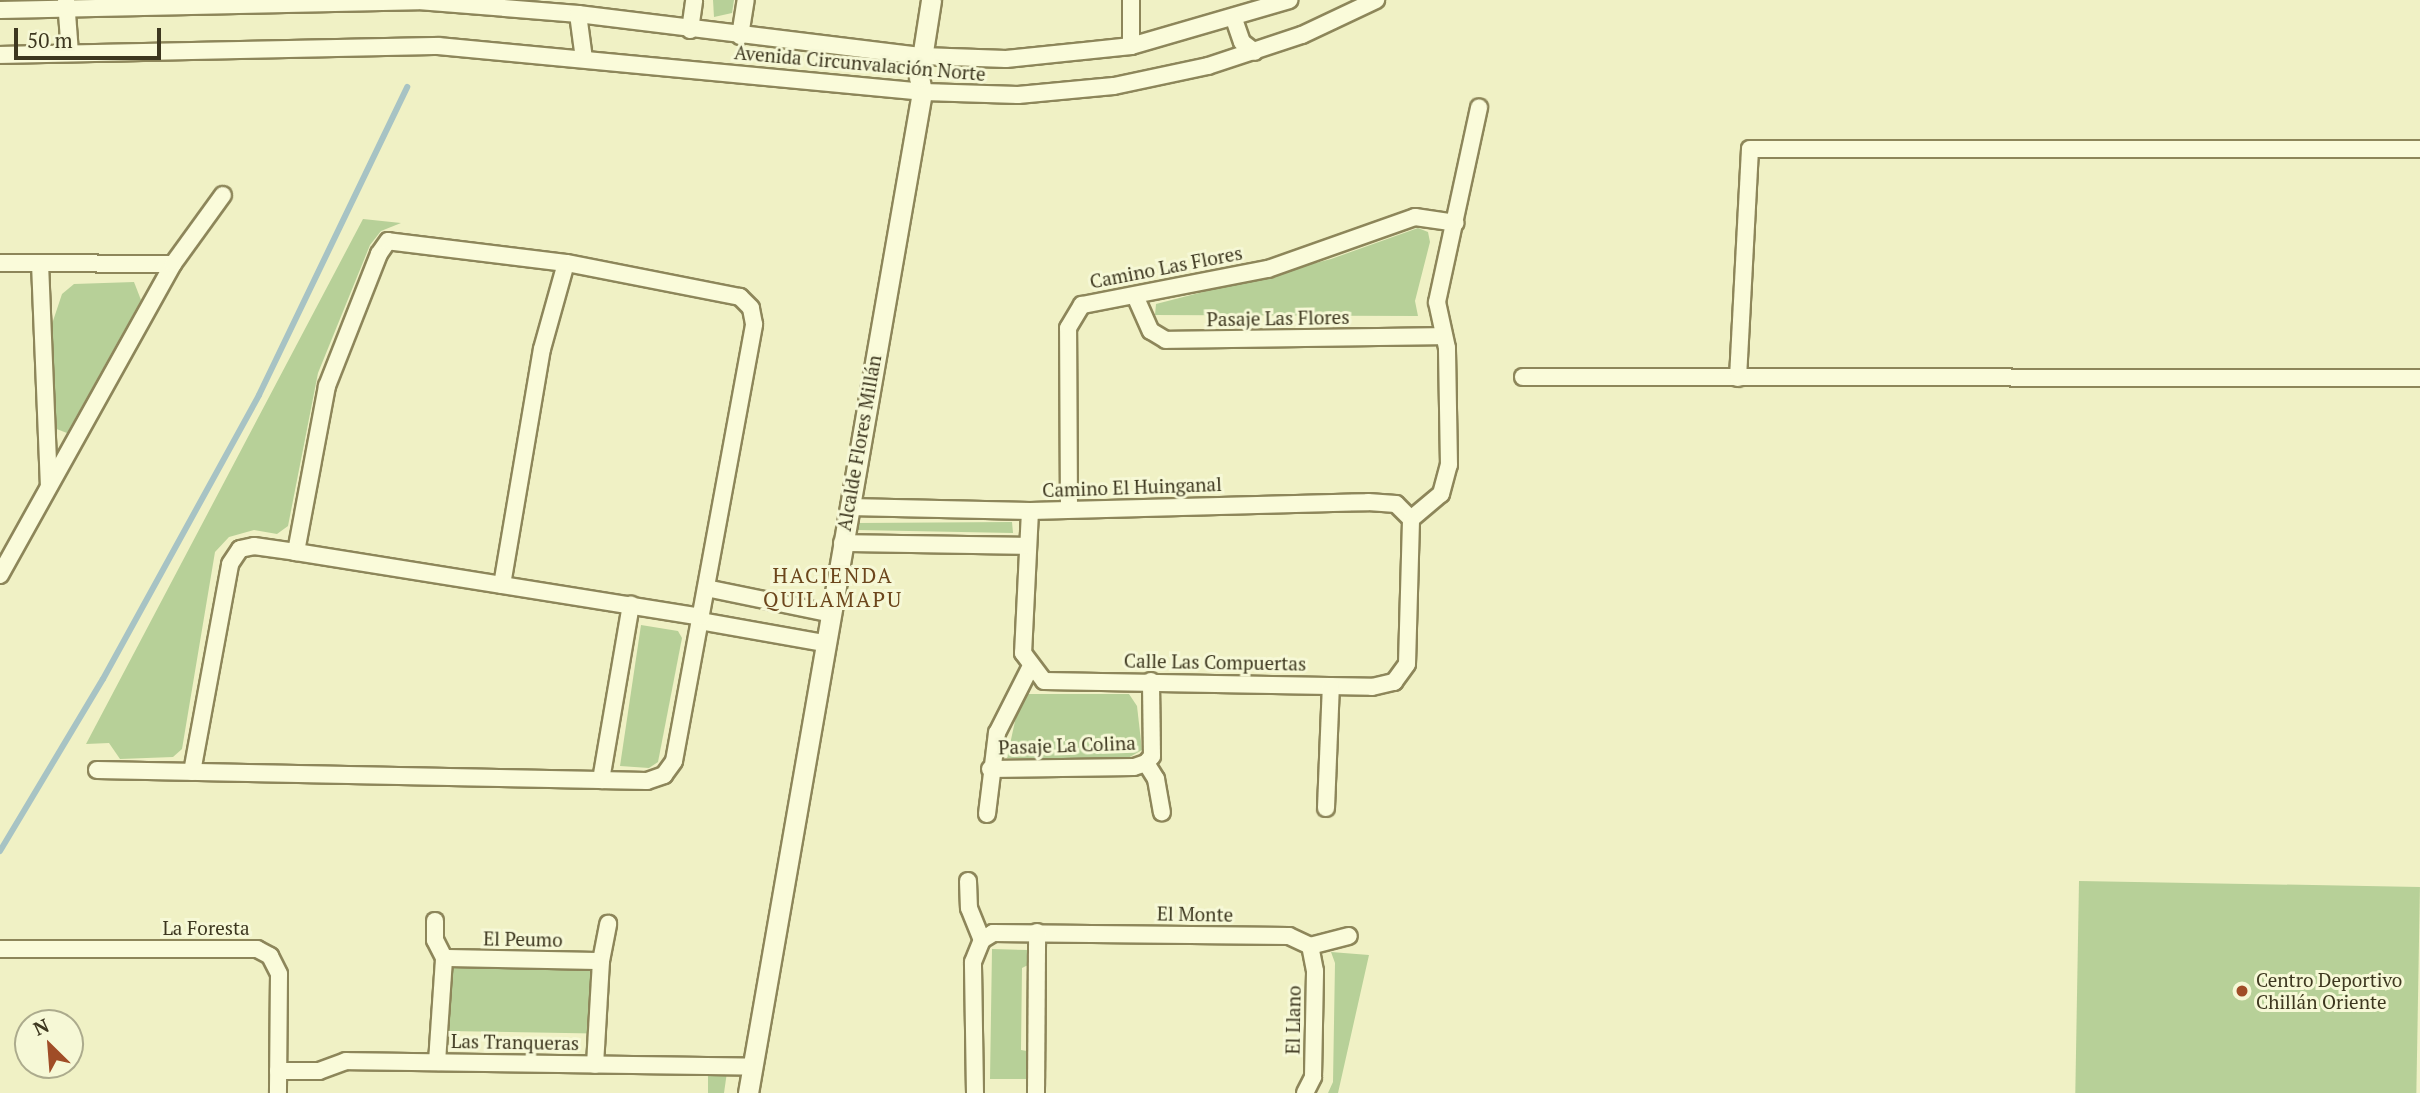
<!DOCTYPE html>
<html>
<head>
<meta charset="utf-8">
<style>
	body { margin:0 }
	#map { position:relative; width:2420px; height:1093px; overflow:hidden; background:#f0f1c5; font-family:"PT Serif",serif }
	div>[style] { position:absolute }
	.green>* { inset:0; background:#b7d098; transform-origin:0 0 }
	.stream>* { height:6px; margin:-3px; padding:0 3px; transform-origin:3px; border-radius:3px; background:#a7c3c4 }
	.roads { filter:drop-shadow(2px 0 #8d865a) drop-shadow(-2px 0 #8d865a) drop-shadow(0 2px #8d865a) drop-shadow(0 -2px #8d865a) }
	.minor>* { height:16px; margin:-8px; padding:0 8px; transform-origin:8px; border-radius:8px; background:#fafbda }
	.tertiary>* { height:19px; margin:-9.5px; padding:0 9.5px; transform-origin:9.5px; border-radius:9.5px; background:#fafbda }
	.dots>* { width:19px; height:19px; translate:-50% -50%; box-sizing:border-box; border:4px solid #f6f8d6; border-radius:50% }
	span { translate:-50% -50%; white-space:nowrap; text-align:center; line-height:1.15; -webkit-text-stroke:6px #f6f8d6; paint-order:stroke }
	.street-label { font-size:19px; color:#3d371f }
	.poi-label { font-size:19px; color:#3d371f }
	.left { translate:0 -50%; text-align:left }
	.neighbourhood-label { font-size:21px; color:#6c461c; letter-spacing:2px }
	.north { position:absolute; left:14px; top:1009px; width:70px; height:70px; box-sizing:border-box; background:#f6f8d6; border:2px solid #acab8d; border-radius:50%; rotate:335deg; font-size:19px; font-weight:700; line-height:28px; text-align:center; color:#3d371f }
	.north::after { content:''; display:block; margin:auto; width:24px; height:32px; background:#a04d27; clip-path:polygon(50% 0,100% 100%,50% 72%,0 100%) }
	.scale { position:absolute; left:14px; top:28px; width:147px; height:32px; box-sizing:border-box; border:4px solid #3d371f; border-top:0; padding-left:9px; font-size:21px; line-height:24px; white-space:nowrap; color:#3d371f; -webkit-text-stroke:5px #f6f8d6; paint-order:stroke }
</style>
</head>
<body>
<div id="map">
	<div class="green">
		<div style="clip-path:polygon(713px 0,734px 0,732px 13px,714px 17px)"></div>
		<div style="clip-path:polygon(363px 219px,401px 223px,381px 231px,370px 245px,318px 373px,288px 526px,277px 534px,254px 530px,229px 537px,215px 552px,182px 749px,173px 757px,120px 759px,109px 743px,86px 744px)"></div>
		<div style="clip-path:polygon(1418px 228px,1428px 232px,1430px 242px,1415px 301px,1418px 316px,1155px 315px,1156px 304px,1331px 259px)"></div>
		<div style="clip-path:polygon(134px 282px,141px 300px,67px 433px,54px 428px,52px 324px,62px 294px,74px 284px)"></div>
		<div style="clip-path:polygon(1012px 522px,1013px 533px,857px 530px,859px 523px)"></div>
		<div style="clip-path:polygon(641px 625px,678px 631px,682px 638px,658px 762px,649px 768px,620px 766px)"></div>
		<div style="clip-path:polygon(1028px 694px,1129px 694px,1137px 706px,1142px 750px,1128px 758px,1007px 758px,1017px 712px)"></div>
		<div style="left:2079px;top:881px;width:341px;height:214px;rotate:1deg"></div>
		<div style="clip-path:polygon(992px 949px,1029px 950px,1028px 965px,1022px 968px,1021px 1050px,1027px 1051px,1027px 1079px,990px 1079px)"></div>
		<div style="clip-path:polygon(1331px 952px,1369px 955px,1338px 1093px,1328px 1093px,1333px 1082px,1335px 963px)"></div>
		<div style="left:448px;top:963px;width:147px;height:68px;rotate:1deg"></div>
		<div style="clip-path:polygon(708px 1072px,727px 1072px,724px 1093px,708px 1093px)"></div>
	</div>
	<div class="stream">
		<div style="left:0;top:851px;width:200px;rotate:-59.1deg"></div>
		<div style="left:103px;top:679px;width:324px;rotate:-61.2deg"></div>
		<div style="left:259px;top:395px;width:342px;rotate:-64.3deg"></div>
	</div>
	<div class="roads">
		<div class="minor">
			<div style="left:66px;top:0;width:53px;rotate:85.7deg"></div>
			<div style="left:1131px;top:0;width:46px;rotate:90deg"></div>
			<div style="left:0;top:10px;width:418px;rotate:-1.2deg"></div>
			<div style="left:418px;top:1px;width:161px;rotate:4.6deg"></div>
			<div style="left:578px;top:14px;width:347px;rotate:7deg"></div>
			<div style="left:922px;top:56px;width:84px;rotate:2deg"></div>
			<div style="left:1006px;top:59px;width:126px;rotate:-5.9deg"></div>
			<div style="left:1131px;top:46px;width:165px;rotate:-16.2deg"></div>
			<div style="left:578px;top:14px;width:45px;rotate:82.4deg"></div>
			<div style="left:1234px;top:19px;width:24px;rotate:71deg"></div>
			<div style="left:1242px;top:42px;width:16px;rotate:38deg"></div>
			<div style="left:690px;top:30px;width:30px;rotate:-82deg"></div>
			<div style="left:740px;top:36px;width:36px;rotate:-81deg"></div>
			<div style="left:0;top:55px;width:438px;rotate:-1.2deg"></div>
			<div style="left:438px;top:46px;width:486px;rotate:5.4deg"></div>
			<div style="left:922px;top:92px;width:96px;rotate:1.8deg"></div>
			<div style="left:1018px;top:95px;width:96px;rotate:-5.4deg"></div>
			<div style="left:1114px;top:86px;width:96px;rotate:-12deg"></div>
			<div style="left:1208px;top:66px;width:99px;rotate:-18.3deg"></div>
			<div style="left:1302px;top:35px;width:82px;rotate:-25.3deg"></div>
			<div style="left:0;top:263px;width:173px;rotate:0.3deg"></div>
			<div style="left:40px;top:263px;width:223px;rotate:87.7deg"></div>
			<div style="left:1136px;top:298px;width:36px;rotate:66deg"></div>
			<div style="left:1151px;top:331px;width:17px;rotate:31deg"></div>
			<div style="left:1166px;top:340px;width:278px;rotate:-0.8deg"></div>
			<div style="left:1523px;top:377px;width:897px;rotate:0.06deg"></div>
			<div style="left:1738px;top:378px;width:229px;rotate:-87deg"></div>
			<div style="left:1750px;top:149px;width:670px"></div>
			<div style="left:849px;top:507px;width:181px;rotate:1.3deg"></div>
			<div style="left:1030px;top:511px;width:338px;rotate:-1.5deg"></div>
			<div style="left:1368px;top:502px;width:28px;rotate:4deg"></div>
			<div style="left:1396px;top:504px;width:21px;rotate:45deg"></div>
			<div style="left:1069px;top:508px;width:180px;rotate:-90.3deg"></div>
			<div style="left:1068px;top:328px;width:27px;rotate:-59deg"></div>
			<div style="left:1082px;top:305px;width:189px;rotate:-11deg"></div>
			<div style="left:1268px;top:269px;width:156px;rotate:-19.5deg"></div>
			<div style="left:1415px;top:217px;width:41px;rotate:8.3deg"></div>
			<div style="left:1030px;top:511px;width:142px;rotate:92.8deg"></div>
			<div style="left:1023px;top:653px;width:35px;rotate:53deg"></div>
			<div style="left:1044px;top:681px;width:328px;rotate:1deg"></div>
			<div style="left:1372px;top:687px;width:23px;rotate:-13deg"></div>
			<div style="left:1394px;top:682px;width:22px;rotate:-54deg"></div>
			<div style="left:1407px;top:664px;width:145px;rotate:-88.4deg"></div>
			<div style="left:1411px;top:519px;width:39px;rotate:-40deg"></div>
			<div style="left:1441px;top:494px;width:30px;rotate:-75deg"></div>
			<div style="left:1449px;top:465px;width:117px;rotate:-91deg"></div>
			<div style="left:1447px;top:348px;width:47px;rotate:-102.3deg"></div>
			<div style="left:1437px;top:302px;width:199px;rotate:-77.8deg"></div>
			<div style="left:842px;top:543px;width:185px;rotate:0.9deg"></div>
			<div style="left:0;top:575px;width:356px;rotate:-60.9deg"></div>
			<div style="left:173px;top:264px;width:85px;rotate:-54.1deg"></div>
			<div style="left:502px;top:585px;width:239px;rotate:-80.4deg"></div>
			<div style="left:542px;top:349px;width:89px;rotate:-74.4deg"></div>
			<div style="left:706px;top:588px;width:125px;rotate:11.6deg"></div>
			<div style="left:700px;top:621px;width:125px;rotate:10.1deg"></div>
			<div style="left:1146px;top:763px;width:19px;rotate:58deg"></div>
			<div style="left:1156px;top:779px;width:34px;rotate:80deg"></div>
			<div style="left:990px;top:769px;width:144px;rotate:-0.8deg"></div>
			<div style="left:1134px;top:767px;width:13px;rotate:-18deg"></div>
			<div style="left:1146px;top:763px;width:9px;rotate:-49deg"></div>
			<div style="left:1152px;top:756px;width:75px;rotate:-90.8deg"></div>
			<div style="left:97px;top:770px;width:550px;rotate:1.15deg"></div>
			<div style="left:647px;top:781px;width:18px;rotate:-19deg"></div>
			<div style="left:664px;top:775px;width:17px;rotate:-54deg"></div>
			<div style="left:674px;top:761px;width:444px;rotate:-79.6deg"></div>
			<div style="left:754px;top:324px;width:16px;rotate:-101deg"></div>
			<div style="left:751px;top:308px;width:16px;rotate:-135deg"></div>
			<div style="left:740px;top:297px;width:177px;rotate:-168.9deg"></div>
			<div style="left:566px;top:263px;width:179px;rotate:-173deg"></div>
			<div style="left:388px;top:241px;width:16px;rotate:125deg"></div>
			<div style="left:379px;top:254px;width:142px;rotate:111.5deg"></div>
			<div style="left:327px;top:386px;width:169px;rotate:100.6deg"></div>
			<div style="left:192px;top:772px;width:211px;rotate:-79.6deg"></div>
			<div style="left:230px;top:564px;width:18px;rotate:-56deg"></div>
			<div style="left:240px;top:549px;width:14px;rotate:-12deg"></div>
			<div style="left:254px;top:546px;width:42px;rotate:8.1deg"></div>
			<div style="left:296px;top:552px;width:410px;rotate:9.1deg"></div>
			<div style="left:601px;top:780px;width:178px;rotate:-80.3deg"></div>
			<div style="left:1326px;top:808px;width:122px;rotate:-87.7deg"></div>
			<div style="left:987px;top:814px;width:82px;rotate:-83deg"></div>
			<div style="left:997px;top:733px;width:73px;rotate:-63.1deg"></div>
			<div style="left:968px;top:881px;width:27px;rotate:88deg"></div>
			<div style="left:969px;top:908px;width:35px;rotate:68deg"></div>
			<div style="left:435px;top:921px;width:19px;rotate:90deg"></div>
			<div style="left:435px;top:940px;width:20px;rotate:63deg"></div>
			<div style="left:1310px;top:946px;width:40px;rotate:-14.4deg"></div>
			<div style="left:0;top:949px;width:257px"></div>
			<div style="left:257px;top:949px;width:15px;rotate:28deg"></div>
			<div style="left:270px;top:956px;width:20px;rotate:63deg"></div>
			<div style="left:279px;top:974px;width:119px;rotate:90.5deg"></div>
			<div style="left:601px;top:961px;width:38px;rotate:-79deg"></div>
			<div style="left:437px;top:1062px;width:104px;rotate:-86.1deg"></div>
			<div style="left:444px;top:958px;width:157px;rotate:1.1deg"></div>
			<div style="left:601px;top:961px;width:104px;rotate:93.3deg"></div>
			<div style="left:278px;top:1071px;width:41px"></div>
			<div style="left:319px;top:1071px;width:29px;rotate:-20deg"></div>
			<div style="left:346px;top:1061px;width:408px;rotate:0.8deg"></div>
			<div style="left:975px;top:1093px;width:131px;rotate:-90.9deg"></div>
			<div style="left:973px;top:962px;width:24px;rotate:-68deg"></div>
			<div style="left:982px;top:940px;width:13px;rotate:-32deg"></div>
			<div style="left:993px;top:933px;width:296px;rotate:0.6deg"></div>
			<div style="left:1289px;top:936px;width:23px;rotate:25deg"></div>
			<div style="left:1036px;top:1093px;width:161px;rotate:-89.6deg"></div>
			<div style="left:1305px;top:1093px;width:18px;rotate:-63deg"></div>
			<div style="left:1313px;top:1077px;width:106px;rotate:-88.9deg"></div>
			<div style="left:1315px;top:971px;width:25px;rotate:-101deg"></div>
		</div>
		<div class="tertiary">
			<div style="left:748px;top:1093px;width:1016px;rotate:-80.14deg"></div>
			<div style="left:922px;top:92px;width:15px;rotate:-101deg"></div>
			<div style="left:919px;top:77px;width:78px;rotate:-81.1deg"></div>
		</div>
	</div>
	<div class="dots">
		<div style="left:2242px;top:991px;background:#a04d27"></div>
	</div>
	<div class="street-label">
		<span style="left:860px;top:63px;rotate:5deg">Avenida Circunvalación Norte</span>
		<span style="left:1166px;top:267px;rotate:-11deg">Camino Las Flores</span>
		<span style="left:1278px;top:318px;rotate:-1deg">Pasaje Las Flores</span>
		<span style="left:859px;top:443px;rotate:-80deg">Alcalde Flores Millán</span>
		<span style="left:1132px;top:487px;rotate:-2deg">Camino El Huinganal</span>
		<span style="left:1215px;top:662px;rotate:1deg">Calle Las Compuertas</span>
		<span style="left:1067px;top:745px;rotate:-2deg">Pasaje La Colina</span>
		<span style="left:1195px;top:914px;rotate:1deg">El Monte</span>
		<span style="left:206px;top:928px">La Foresta</span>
		<span style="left:523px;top:939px;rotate:1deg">El Peumo</span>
		<span style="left:1293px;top:1020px;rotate:-89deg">El Llano</span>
		<span style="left:515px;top:1042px;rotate:1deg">Las Tranqueras</span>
	</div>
	<div class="poi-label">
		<span class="left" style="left:2256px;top:991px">Centro Deportivo<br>Chillán Oriente</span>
	</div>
	<div class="neighbourhood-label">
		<span style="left:833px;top:587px">HACIENDA<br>QUILAMAPU</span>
	</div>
	<div class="north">N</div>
	<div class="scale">50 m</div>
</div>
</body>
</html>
